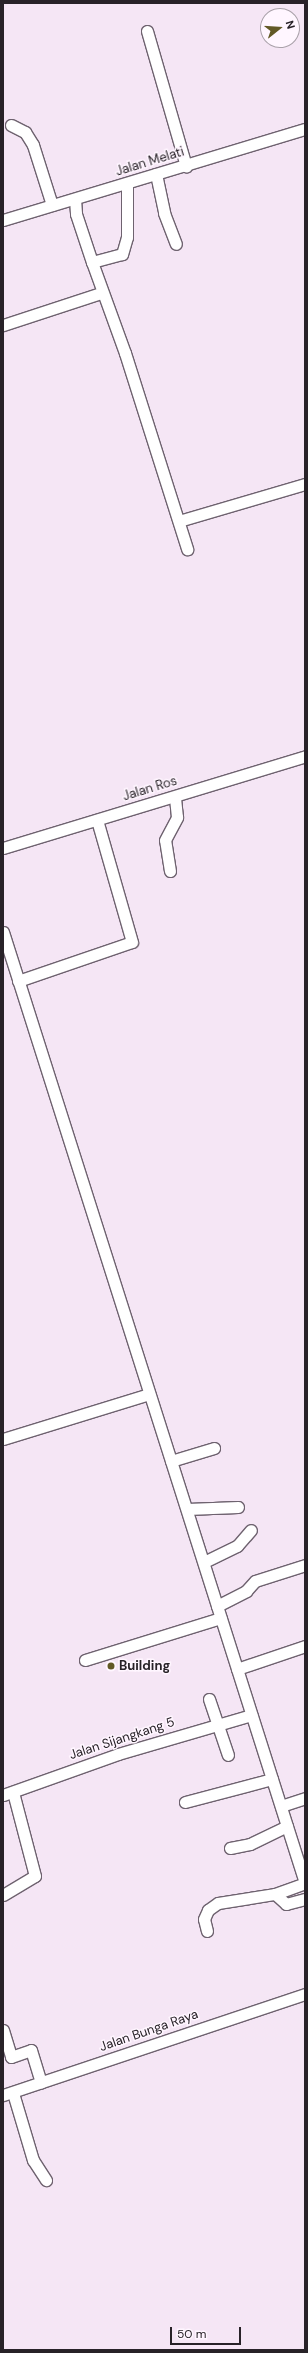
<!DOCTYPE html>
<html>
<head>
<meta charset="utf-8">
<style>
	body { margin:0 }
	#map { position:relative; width:308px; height:2353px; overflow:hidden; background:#f5e6f5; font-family:"DM Sans",sans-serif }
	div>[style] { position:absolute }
	.roads { filter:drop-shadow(1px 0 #6e626f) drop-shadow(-1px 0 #6e626f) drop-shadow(0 1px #6e626f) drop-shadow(0 -1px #6e626f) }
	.minor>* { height:11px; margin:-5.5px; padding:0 5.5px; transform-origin:5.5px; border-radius:5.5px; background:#fff }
	.dots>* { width:11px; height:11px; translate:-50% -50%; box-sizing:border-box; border:2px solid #fff6ff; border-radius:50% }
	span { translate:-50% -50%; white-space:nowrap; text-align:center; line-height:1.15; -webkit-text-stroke:3px #fff6ff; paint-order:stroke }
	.street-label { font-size:13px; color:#282228 }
	.poi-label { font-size:13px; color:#282228; font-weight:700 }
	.left { translate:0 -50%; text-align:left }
	.frame { position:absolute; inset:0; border:4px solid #282228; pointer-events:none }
	.north { position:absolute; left:260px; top:8px; width:40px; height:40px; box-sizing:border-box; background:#fff6ff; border:1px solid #a9a1a9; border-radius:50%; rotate:73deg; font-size:11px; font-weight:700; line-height:16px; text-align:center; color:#282228 }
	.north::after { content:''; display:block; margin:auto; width:14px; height:18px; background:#625926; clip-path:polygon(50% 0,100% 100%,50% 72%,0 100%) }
	.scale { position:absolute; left:170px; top:2327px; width:71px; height:18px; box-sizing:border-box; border:2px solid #282228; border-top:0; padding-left:5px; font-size:12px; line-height:14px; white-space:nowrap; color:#282228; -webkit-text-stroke:3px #fff6ff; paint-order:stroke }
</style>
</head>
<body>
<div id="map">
	<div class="roads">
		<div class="minor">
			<div style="left:147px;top:31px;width:141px;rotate:73.9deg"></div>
			<div style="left:11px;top:125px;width:16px;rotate:27deg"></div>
			<div style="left:25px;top:132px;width:15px;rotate:58deg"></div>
			<div style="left:33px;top:145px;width:63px;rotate:72.4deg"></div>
			<div style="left:156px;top:174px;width:40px;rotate:78deg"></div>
			<div style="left:164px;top:213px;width:33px;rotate:69deg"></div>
			<div style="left:127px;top:183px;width:54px;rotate:90deg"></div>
			<div style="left:127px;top:237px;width:18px;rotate:106deg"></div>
			<div style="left:122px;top:254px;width:31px;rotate:165deg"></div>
			<div style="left:92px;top:262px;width:97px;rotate:70.1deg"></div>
			<div style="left:125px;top:353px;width:206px;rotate:72.4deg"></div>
			<div style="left:75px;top:199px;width:15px;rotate:86deg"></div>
			<div style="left:76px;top:214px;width:51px;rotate:71.6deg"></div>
			<div style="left:3px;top:220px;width:315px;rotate:-16.8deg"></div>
			<div style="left:3px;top:325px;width:103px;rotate:-18.1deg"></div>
			<div style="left:179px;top:521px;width:131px;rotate:-16.4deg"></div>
			<div style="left:3px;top:848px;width:316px;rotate:-16.9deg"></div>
			<div style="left:170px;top:871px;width:31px;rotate:-99deg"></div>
			<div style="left:165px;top:840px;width:26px;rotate:-62deg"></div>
			<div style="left:177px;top:817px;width:20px;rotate:-96deg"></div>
			<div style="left:3px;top:932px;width:998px;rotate:72.38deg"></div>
			<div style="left:18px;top:981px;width:120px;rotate:-18.9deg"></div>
			<div style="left:132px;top:942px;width:127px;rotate:-106deg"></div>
			<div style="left:3px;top:1439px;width:153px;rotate:-17.1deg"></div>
			<div style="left:171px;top:1461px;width:45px;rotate:-16.8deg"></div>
			<div style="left:187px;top:1509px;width:51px;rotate:-2.2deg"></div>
			<div style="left:204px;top:1562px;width:37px;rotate:-26deg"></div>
			<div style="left:237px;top:1546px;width:21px;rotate:-49deg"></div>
			<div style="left:217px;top:1606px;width:33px;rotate:-27deg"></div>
			<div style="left:246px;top:1591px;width:13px;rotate:-48deg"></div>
			<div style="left:255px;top:1581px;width:52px;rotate:-17.7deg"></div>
			<div style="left:85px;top:1660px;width:142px;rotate:-17.2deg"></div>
			<div style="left:237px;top:1669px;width:72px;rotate:-18.7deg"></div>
			<div style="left:209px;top:1699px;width:59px;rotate:71.3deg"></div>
			<div style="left:3px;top:1795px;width:122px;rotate:-19.6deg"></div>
			<div style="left:118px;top:1754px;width:139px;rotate:-16.3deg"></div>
			<div style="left:185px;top:1802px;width:90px;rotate:-14.8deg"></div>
			<div style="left:281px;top:1806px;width:25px;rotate:-18deg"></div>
			<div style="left:230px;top:1848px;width:20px;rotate:-11deg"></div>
			<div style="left:250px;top:1844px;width:41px;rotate:-25.9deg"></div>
			<div style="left:275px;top:1894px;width:15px;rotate:42deg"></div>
			<div style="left:286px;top:1904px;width:20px;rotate:-15deg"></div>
			<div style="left:3px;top:1895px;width:37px;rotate:-31deg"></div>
			<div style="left:35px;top:1876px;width:87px;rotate:-104.7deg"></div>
			<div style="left:207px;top:1931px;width:12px;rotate:-104deg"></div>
			<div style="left:204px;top:1919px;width:10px;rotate:-66deg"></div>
			<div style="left:208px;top:1910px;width:12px;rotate:-35deg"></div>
			<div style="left:218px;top:1903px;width:58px;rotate:-9deg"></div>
			<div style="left:275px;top:1894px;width:32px;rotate:-20deg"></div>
			<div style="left:3px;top:2030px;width:28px;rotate:73deg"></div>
			<div style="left:11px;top:2057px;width:21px;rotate:-19deg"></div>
			<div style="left:31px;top:2050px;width:34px;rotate:73deg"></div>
			<div style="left:13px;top:2093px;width:70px;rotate:73.4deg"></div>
			<div style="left:33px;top:2160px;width:24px;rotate:57deg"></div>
			<div style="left:3px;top:2095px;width:318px;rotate:-18.5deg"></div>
		</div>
	</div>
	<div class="dots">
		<div style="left:111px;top:1666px;background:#625926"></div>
	</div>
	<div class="street-label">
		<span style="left:150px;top:162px;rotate:-17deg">Jalan Melati</span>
		<span style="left:150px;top:789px;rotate:-17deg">Jalan Ros</span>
		<span style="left:122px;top:1739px;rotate:-18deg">Jalan Sijangkang 5</span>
		<span style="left:149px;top:2031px;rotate:-19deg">Jalan Bunga Raya</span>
	</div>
	<div class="poi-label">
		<span class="left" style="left:119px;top:1666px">Building</span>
	</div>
	<div class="frame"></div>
	<div class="north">N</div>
	<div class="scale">50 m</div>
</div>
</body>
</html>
